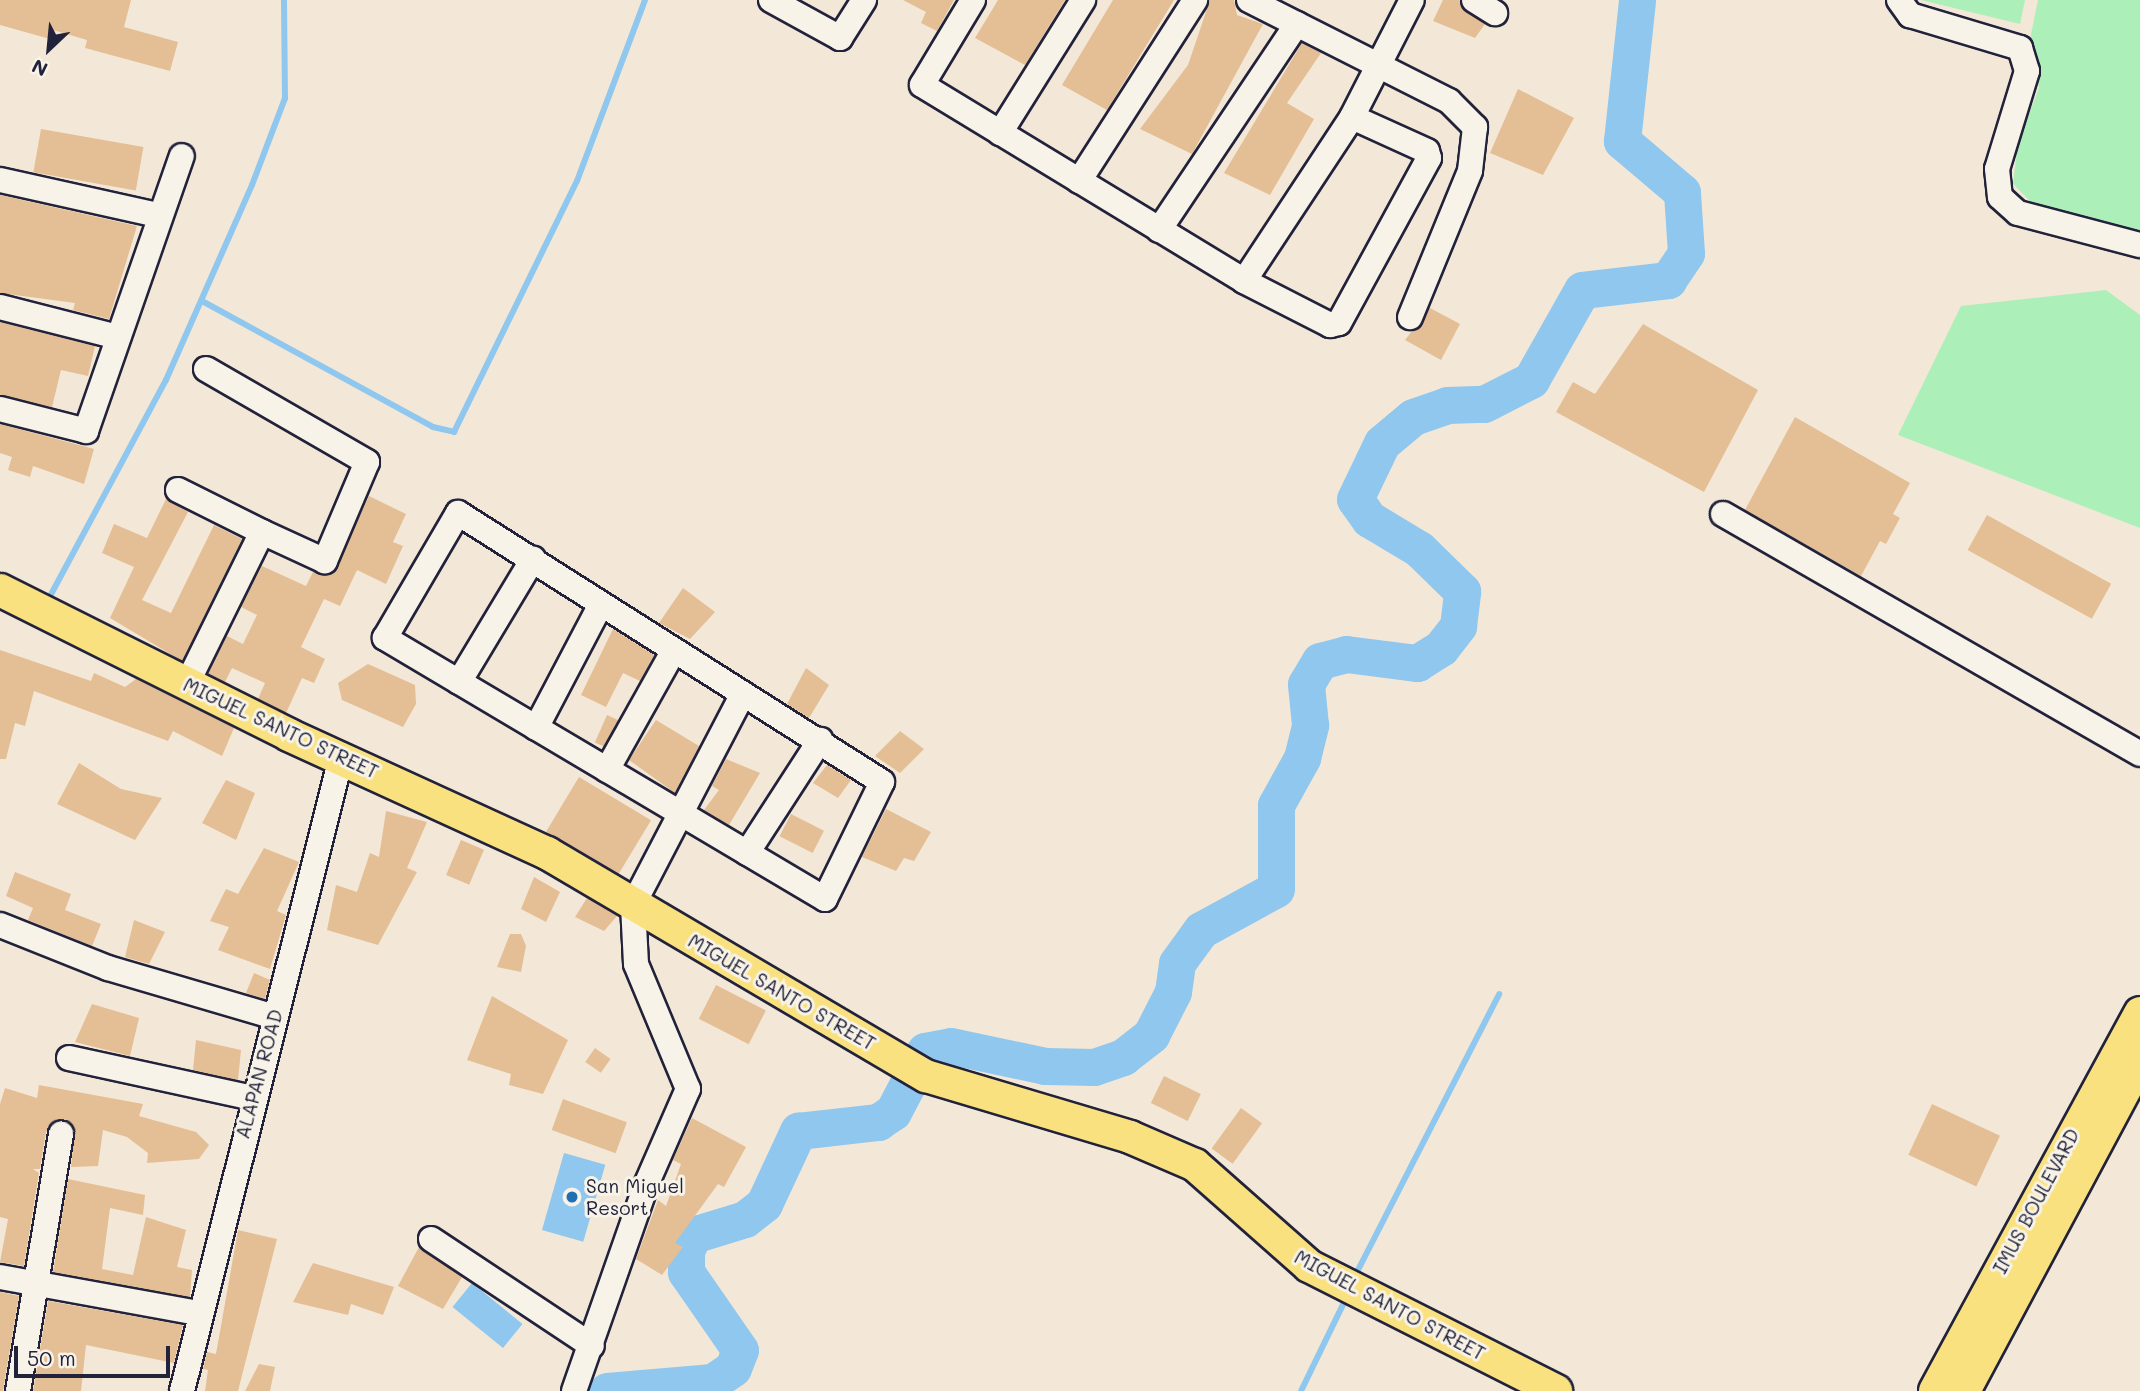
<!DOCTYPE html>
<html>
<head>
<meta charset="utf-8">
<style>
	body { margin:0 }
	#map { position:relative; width:2140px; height:1391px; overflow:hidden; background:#f3e8d7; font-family:Mali,sans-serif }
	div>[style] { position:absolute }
	.green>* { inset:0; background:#adefb8 }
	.water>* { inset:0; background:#90c7ee; transform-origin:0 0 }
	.stream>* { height:6px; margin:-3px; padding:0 3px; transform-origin:3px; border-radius:3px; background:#90c7ee }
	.river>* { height:37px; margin:-18.5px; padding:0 18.5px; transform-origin:18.5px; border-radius:18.5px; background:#90c7ee }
	.building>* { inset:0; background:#e4be95; transform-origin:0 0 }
	.roads { filter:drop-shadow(2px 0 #22223b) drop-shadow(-2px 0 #22223b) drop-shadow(0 2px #22223b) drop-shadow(0 -2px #22223b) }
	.minor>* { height:24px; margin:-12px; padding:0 12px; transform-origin:12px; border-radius:12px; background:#f7f3e8 }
	.major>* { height:32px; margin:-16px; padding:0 16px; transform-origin:16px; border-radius:16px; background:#fae180 }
	.dots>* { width:19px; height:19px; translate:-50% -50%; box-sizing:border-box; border:4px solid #f7f3e8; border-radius:50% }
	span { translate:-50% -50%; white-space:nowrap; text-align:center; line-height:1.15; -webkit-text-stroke:6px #f7f3e8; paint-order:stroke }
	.street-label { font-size:19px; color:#22223b }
	.poi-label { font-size:19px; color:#22223b }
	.left { translate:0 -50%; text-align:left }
	.north { position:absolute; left:14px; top:14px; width:70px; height:70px; -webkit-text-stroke:5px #f7f3e8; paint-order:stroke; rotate:206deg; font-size:19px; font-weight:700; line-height:28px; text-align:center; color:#22223b }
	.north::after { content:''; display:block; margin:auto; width:24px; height:32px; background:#22223b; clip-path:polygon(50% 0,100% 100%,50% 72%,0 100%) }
	.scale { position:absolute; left:14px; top:1346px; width:156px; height:32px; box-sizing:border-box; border:4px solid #22223b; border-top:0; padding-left:9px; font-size:21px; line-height:24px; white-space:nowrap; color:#22223b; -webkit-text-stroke:5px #f7f3e8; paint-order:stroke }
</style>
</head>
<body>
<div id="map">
	<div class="green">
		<div style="clip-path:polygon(1921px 0,2025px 0,2020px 24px)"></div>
		<div style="clip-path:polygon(2038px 0,2140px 0,2140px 236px,2038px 209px,2013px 184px,2018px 142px,2039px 88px,2029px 44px)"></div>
		<div style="clip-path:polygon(2106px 290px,2140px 315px,2140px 528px,1898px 435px,1961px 306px)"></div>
	</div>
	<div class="water">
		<div style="left:564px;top:1153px;width:43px;height:80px;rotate:16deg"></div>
		<div style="left:472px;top:1283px;width:65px;height:31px;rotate:39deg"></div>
	</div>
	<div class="stream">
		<div style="left:202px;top:301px;width:263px;rotate:28.6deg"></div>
		<div style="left:433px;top:427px;width:22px;rotate:13deg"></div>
		<div style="left:454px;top:432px;width:280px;rotate:-63.9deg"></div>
		<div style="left:577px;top:181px;width:193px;rotate:-69.4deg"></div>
		<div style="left:48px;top:600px;width:250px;rotate:-61.8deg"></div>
		<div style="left:166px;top:380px;width:213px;rotate:-66.2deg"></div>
		<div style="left:252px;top:185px;width:93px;rotate:-69.2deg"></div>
		<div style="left:285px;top:98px;width:98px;rotate:-90.6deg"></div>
		<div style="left:1358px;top:1270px;width:310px;rotate:-62.9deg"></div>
		<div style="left:1301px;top:1391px;width:108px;rotate:-64.1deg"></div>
	</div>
	<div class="river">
		<div style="left:607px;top:1391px;width:106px;rotate:-4.9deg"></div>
		<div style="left:713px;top:1382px;width:24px;rotate:-35deg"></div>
		<div style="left:733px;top:1368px;width:19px;rotate:-69deg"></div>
		<div style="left:740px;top:1350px;width:95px;rotate:-124.7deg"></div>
		<div style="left:686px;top:1272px;width:21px;rotate:-90deg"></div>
		<div style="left:686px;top:1251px;width:17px;rotate:-66deg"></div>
		<div style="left:693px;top:1235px;width:54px;rotate:-17.1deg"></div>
		<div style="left:745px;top:1219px;width:24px;rotate:-38deg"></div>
		<div style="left:764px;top:1204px;width:81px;rotate:-65deg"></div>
		<div style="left:798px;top:1131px;width:81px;rotate:-6.4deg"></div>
		<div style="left:878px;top:1122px;width:18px;rotate:-34deg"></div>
		<div style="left:893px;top:1112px;width:69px;rotate:-62.3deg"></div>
		<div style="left:925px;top:1051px;width:26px;rotate:-11deg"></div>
		<div style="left:951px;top:1046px;width:96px;rotate:12deg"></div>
		<div style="left:1045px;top:1066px;width:49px;rotate:1.2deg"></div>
		<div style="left:1094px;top:1067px;width:31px;rotate:-19deg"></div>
		<div style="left:1123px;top:1057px;width:36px;rotate:-38deg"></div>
		<div style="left:1151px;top:1035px;width:48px;rotate:-62.9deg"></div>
		<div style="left:1173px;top:992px;width:29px;rotate:-82deg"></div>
		<div style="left:1177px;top:963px;width:41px;rotate:-54deg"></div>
		<div style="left:1201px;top:930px;width:85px;rotate:-28.7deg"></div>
		<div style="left:1276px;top:889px;width:84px;rotate:-90deg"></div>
		<div style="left:1276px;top:805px;width:54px;rotate:-61deg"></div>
		<div style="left:1302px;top:758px;width:34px;rotate:-76deg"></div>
		<div style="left:1310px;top:725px;width:41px;rotate:-95.6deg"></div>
		<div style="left:1306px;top:684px;width:27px;rotate:-59deg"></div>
		<div style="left:1320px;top:661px;width:27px;rotate:-15deg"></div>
		<div style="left:1346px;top:654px;width:72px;rotate:7.2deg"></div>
		<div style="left:1417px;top:663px;width:28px;rotate:-32deg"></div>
		<div style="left:1441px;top:648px;width:28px;rotate:-52deg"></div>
		<div style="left:1458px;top:626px;width:35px;rotate:-83deg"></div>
		<div style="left:1462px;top:591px;width:60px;rotate:-135.7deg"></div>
		<div style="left:1419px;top:549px;width:58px;rotate:-149deg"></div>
		<div style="left:1369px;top:519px;width:24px;rotate:-125deg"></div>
		<div style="left:1355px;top:499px;width:62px;rotate:-64.3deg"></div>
		<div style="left:1382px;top:443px;width:40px;rotate:-40deg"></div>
		<div style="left:1413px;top:417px;width:36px;rotate:-19deg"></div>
		<div style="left:1447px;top:405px;width:37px;rotate:-2deg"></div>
		<div style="left:1484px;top:404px;width:53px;rotate:-27.1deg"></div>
		<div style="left:1531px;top:380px;width:103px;rotate:-60.5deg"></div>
		<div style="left:1582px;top:290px;width:87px;rotate:-6.6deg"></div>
		<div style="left:1668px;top:280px;width:32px;rotate:-56deg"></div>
		<div style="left:1686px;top:253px;width:61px;rotate:-93.8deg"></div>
		<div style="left:1682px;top:192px;width:79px;rotate:-139.6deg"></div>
		<div style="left:1622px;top:141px;width:142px;rotate:-83.9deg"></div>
	</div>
	<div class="building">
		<div style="clip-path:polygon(0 0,131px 0,124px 27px,178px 42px,170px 71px,85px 48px,87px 40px,53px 30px,50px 39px,0 25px)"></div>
		<div style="clip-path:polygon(903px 0,954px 0,937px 31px,921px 23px,926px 12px)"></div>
		<div style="clip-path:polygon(998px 0,1065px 0,1025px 65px,975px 38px)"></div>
		<div style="clip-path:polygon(1113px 0,1174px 0,1107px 110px,1062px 85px)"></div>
		<div style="clip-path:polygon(1210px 0,1234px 0,1237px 15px,1263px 24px,1192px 154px,1140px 129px,1188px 65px)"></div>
		<div style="clip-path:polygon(1443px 0,1459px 0,1485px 24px,1475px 38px,1433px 21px)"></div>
		<div style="clip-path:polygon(1302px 43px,1321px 53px,1287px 103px,1314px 119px,1270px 195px,1224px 173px)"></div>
		<div style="clip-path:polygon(1518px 89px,1574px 118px,1543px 175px,1490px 153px)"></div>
		<div style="left:41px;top:129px;width:104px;height:44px;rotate:10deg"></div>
		<div style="clip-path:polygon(0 195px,137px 226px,109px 319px,73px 310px,75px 303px,0 293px)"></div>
		<div style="clip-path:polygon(1430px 308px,1460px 324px,1441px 360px,1405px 340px)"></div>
		<div style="clip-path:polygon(0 322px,95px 346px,88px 376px,61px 370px,52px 407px,0 395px)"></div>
		<div style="clip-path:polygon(1643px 324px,1758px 390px,1704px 492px,1556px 412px,1573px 382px,1595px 394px)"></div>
		<div style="clip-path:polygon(1795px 417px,1910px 483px,1893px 514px,1900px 518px,1886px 544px,1880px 541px,1861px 576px,1745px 510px)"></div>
		<div style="clip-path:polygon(0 424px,94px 449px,84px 484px,33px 466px,30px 477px,8px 470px,12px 457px,0 453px)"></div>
		<div style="clip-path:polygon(369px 496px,406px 514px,393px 542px,403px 546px,386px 584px,357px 570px,340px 606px,324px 599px,301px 647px,325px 659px,314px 683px,302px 678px,286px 713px,258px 699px,265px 683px,232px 668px,225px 682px,208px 674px,227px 636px,243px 644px,257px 615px,241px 607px,262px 566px,306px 586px,313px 572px,333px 573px)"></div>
		<div style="clip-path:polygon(166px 499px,188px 512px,142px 600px,171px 613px,214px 525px,242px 539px,182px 661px,110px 618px,134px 567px,102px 553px,114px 524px,147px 538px)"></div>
		<div style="left:1987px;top:515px;width:142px;height:40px;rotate:29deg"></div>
		<div style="clip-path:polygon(683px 588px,715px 612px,690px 639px,659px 623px)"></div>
		<div style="clip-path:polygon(613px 629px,654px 655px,640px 681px,623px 673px,606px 707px,581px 695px)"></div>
		<div style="clip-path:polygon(0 650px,91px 681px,94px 673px,125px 687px,136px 679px,234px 728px,222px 756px,173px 731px,168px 741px,34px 691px,25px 726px,15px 723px,6px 759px,0 759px)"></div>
		<div style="clip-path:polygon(368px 664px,415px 685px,416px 704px,403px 727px,342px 700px,338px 683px)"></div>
		<div style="clip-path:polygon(806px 668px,829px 685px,809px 718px,787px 704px)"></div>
		<div style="left:607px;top:715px;width:12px;height:30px;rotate:24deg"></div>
		<div style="clip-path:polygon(656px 720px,699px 746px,675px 793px,629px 760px)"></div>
		<div style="clip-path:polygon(900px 731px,924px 749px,900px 773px,875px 756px)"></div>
		<div style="clip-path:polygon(726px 759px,760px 773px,729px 825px,704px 810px,719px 790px,712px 786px)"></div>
		<div style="clip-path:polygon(79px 763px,121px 789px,162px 798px,135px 840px,57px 804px)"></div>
		<div style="clip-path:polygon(827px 765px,851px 780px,838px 798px,813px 783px)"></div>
		<div style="left:579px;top:777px;width:84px;height:64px;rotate:31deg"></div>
		<div style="clip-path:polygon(226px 780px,255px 793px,236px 840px,202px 823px)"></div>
		<div style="clip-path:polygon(886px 809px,931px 832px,914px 861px,904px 858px,896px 871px,862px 857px)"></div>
		<div style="clip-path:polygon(386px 811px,427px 822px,407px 868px,417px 872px,378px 945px,327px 930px,336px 885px,357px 892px,370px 853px,379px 857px)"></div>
		<div style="left:791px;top:814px;width:37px;height:25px;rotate:27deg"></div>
		<div style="left:461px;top:840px;width:25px;height:38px;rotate:23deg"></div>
		<div style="clip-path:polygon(264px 848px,299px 862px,277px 911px,286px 915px,270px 969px,218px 950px,229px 927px,210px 921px,226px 889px,238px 894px)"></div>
		<div style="clip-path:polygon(15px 872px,71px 894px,65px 910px,101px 924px,92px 946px,28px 920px,33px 908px,6px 896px)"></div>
		<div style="clip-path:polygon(534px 877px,560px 892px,546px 922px,521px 909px)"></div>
		<div style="clip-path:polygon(587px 898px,617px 916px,604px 931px,575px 917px)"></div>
		<div style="clip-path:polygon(134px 920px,165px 932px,149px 964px,125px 957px)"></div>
		<div style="clip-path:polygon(510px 934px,521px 934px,526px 946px,521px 972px,497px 967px)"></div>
		<div style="clip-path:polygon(254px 973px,270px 980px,265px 999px,246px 993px)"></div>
		<div style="left:716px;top:985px;width:56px;height:38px;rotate:27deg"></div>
		<div style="clip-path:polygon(492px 996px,568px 1040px,543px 1094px,509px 1085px,511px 1074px,467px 1060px)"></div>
		<div style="clip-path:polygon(92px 1004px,139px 1018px,130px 1056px,75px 1042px)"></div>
		<div style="clip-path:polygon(196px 1040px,241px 1050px,238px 1080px,193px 1070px)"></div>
		<div style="left:595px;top:1048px;width:19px;height:17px;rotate:35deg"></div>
		<div style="left:1164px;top:1076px;width:41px;height:30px;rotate:26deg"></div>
		<div style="clip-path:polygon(39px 1085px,143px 1104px,139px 1116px,196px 1132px,209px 1145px,199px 1159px,147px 1163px,148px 1153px,127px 1137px,103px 1130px,98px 1166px,71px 1167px,75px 1129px,55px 1120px,46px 1132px,40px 1169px,33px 1169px,39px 1173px,24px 1266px,0 1262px,8px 1219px,0 1217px,0 1104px,5px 1088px,37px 1098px)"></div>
		<div style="left:563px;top:1099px;width:68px;height:33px;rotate:20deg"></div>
		<div style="left:1932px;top:1104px;width:75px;height:56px;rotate:25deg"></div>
		<div style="left:1241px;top:1108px;width:26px;height:50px;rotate:36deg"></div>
		<div style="clip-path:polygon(692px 1118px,746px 1147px,724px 1187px,718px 1184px,675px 1243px,683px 1247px,662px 1275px,636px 1259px,658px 1200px,666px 1206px,681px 1164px,673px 1160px)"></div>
		<div style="clip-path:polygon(68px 1179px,145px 1195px,143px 1215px,110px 1208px,102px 1269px,133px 1275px,146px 1217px,186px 1230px,177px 1267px,192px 1270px,190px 1297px,53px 1272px)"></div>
		<div style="clip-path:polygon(238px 1230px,277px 1239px,238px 1391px,205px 1391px,208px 1370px,203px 1369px,207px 1352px,216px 1354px)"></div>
		<div style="clip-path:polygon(419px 1247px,462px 1277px,443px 1309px,398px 1286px)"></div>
		<div style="clip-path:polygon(313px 1263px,394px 1287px,383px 1315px,351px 1304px,348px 1315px,293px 1302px)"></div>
		<div style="clip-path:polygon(0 1292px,19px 1296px,3px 1391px,0 1391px)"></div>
		<div style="clip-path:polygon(48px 1301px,183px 1325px,174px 1363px,86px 1345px,81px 1391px,33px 1391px)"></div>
		<div style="clip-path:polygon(259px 1364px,275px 1367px,270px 1391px,245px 1391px)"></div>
	</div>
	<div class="roads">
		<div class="minor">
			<div style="left:771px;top:0;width:79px;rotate:28.8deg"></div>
			<div style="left:840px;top:38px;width:45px;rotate:-57.7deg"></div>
			<div style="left:973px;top:0;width:99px;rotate:121deg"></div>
			<div style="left:922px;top:85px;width:377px;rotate:31.3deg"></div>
			<div style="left:1244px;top:281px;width:97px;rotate:27.1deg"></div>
			<div style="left:1330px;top:325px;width:9px;rotate:-13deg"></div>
			<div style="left:1339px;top:323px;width:188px;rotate:-61.4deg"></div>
			<div style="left:1429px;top:158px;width:7px;rotate:-106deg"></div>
			<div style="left:1427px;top:151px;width:82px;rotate:-155.6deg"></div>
			<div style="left:1249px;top:0;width:224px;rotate:26.8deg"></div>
			<div style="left:1449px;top:101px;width:37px;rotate:45deg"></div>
			<div style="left:1475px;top:127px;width:44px;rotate:96.5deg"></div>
			<div style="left:1470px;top:171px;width:158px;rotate:112.3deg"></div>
			<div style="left:1474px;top:0;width:25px;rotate:32deg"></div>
			<div style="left:1899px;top:0;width:19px;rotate:54deg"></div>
			<div style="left:1910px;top:15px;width:115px;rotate:16.7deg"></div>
			<div style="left:2020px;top:48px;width:24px;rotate:73deg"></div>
			<div style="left:2027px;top:71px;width:102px;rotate:107deg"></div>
			<div style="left:1997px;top:169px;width:28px;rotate:84deg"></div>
			<div style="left:2000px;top:197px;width:24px;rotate:42deg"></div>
			<div style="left:2018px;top:213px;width:126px;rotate:14.7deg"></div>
			<div style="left:1000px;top:133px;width:157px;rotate:-58deg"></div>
			<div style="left:0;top:180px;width:162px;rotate:12.5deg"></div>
			<div style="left:1079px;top:181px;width:215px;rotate:-57.3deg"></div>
			<div style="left:1159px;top:230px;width:248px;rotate:-56.2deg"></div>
			<div style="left:1244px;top:281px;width:196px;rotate:-56.6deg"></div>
			<div style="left:1352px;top:117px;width:131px;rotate:-62.9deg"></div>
			<div style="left:0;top:307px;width:122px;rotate:14.3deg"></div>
			<div style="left:206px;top:369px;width:186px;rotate:30deg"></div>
			<div style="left:367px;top:462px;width:108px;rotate:113deg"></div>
			<div style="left:325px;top:561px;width:69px;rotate:-155.3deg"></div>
			<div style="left:0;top:409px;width:89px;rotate:14.3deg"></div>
			<div style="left:86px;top:431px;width:291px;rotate:-70.8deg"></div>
			<div style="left:178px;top:490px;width:94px;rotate:26.6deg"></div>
			<div style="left:262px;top:532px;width:169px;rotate:116.3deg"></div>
			<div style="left:458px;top:513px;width:502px;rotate:32.39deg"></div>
			<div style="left:882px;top:782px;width:130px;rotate:116deg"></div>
			<div style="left:825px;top:899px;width:512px;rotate:-149.32deg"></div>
			<div style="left:385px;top:638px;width:145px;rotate:-59.7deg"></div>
			<div style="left:1723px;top:514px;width:481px;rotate:29.9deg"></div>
			<div style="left:459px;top:682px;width:144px;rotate:-59deg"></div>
			<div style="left:536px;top:728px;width:140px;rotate:-62.3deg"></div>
			<div style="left:607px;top:770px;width:137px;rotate:-60.8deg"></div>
			<div style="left:747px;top:853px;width:135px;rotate:-57.1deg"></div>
			<div style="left:0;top:925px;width:116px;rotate:21.7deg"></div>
			<div style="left:108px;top:968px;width:173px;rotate:16.4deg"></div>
			<div style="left:69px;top:1058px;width:187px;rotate:12.3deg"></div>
			<div style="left:431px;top:1239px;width:193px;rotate:33.6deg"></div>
			<div style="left:0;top:1277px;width:201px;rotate:10.3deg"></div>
			<div style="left:18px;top:1391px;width:261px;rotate:-80.5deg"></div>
			<div style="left:182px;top:1391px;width:653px;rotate:-75.9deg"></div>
			<div style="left:574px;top:1391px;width:218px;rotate:-70.7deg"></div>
			<div style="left:646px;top:1185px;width:105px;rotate:-66.4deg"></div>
			<div style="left:688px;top:1089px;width:135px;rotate:-112.6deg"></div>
			<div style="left:636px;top:964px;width:59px;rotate:-92.9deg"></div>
			<div style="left:633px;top:905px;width:238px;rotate:-62.5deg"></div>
		</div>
		<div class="major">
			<div style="left:0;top:590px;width:323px;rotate:26.6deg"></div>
			<div style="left:289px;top:735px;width:284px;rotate:24.6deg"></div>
			<div style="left:547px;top:853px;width:440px;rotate:30.5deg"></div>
			<div style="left:926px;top:1076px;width:213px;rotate:16.6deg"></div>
			<div style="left:1130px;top:1137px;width:71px;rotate:23.3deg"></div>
			<div style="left:1195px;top:1165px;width:152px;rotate:41.5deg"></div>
			<div style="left:1309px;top:1266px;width:277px;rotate:26.8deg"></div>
			<div style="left:1935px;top:1391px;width:430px;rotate:-61.5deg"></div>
			<div style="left:1964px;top:1391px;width:374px;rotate:-61.9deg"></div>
		</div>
	</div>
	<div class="dots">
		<div style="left:572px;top:1197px;background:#1f6fb2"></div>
	</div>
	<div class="street-label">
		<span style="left:281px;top:728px;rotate:25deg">MIGUEL SANTO STREET</span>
		<span style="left:782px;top:992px;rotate:30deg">MIGUEL SANTO STREET</span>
		<span style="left:259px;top:1074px;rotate:-75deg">ALAPAN ROAD</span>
		<span style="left:2036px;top:1201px;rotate:-62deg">IMUS BOULEVARD</span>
		<span style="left:1390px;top:1305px;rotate:28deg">MIGUEL SANTO STREET</span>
	</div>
	<div class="poi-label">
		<span class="left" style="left:586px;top:1197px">San Miguel<br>Resort</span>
	</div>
	<div class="north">N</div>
	<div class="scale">50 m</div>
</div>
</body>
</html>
